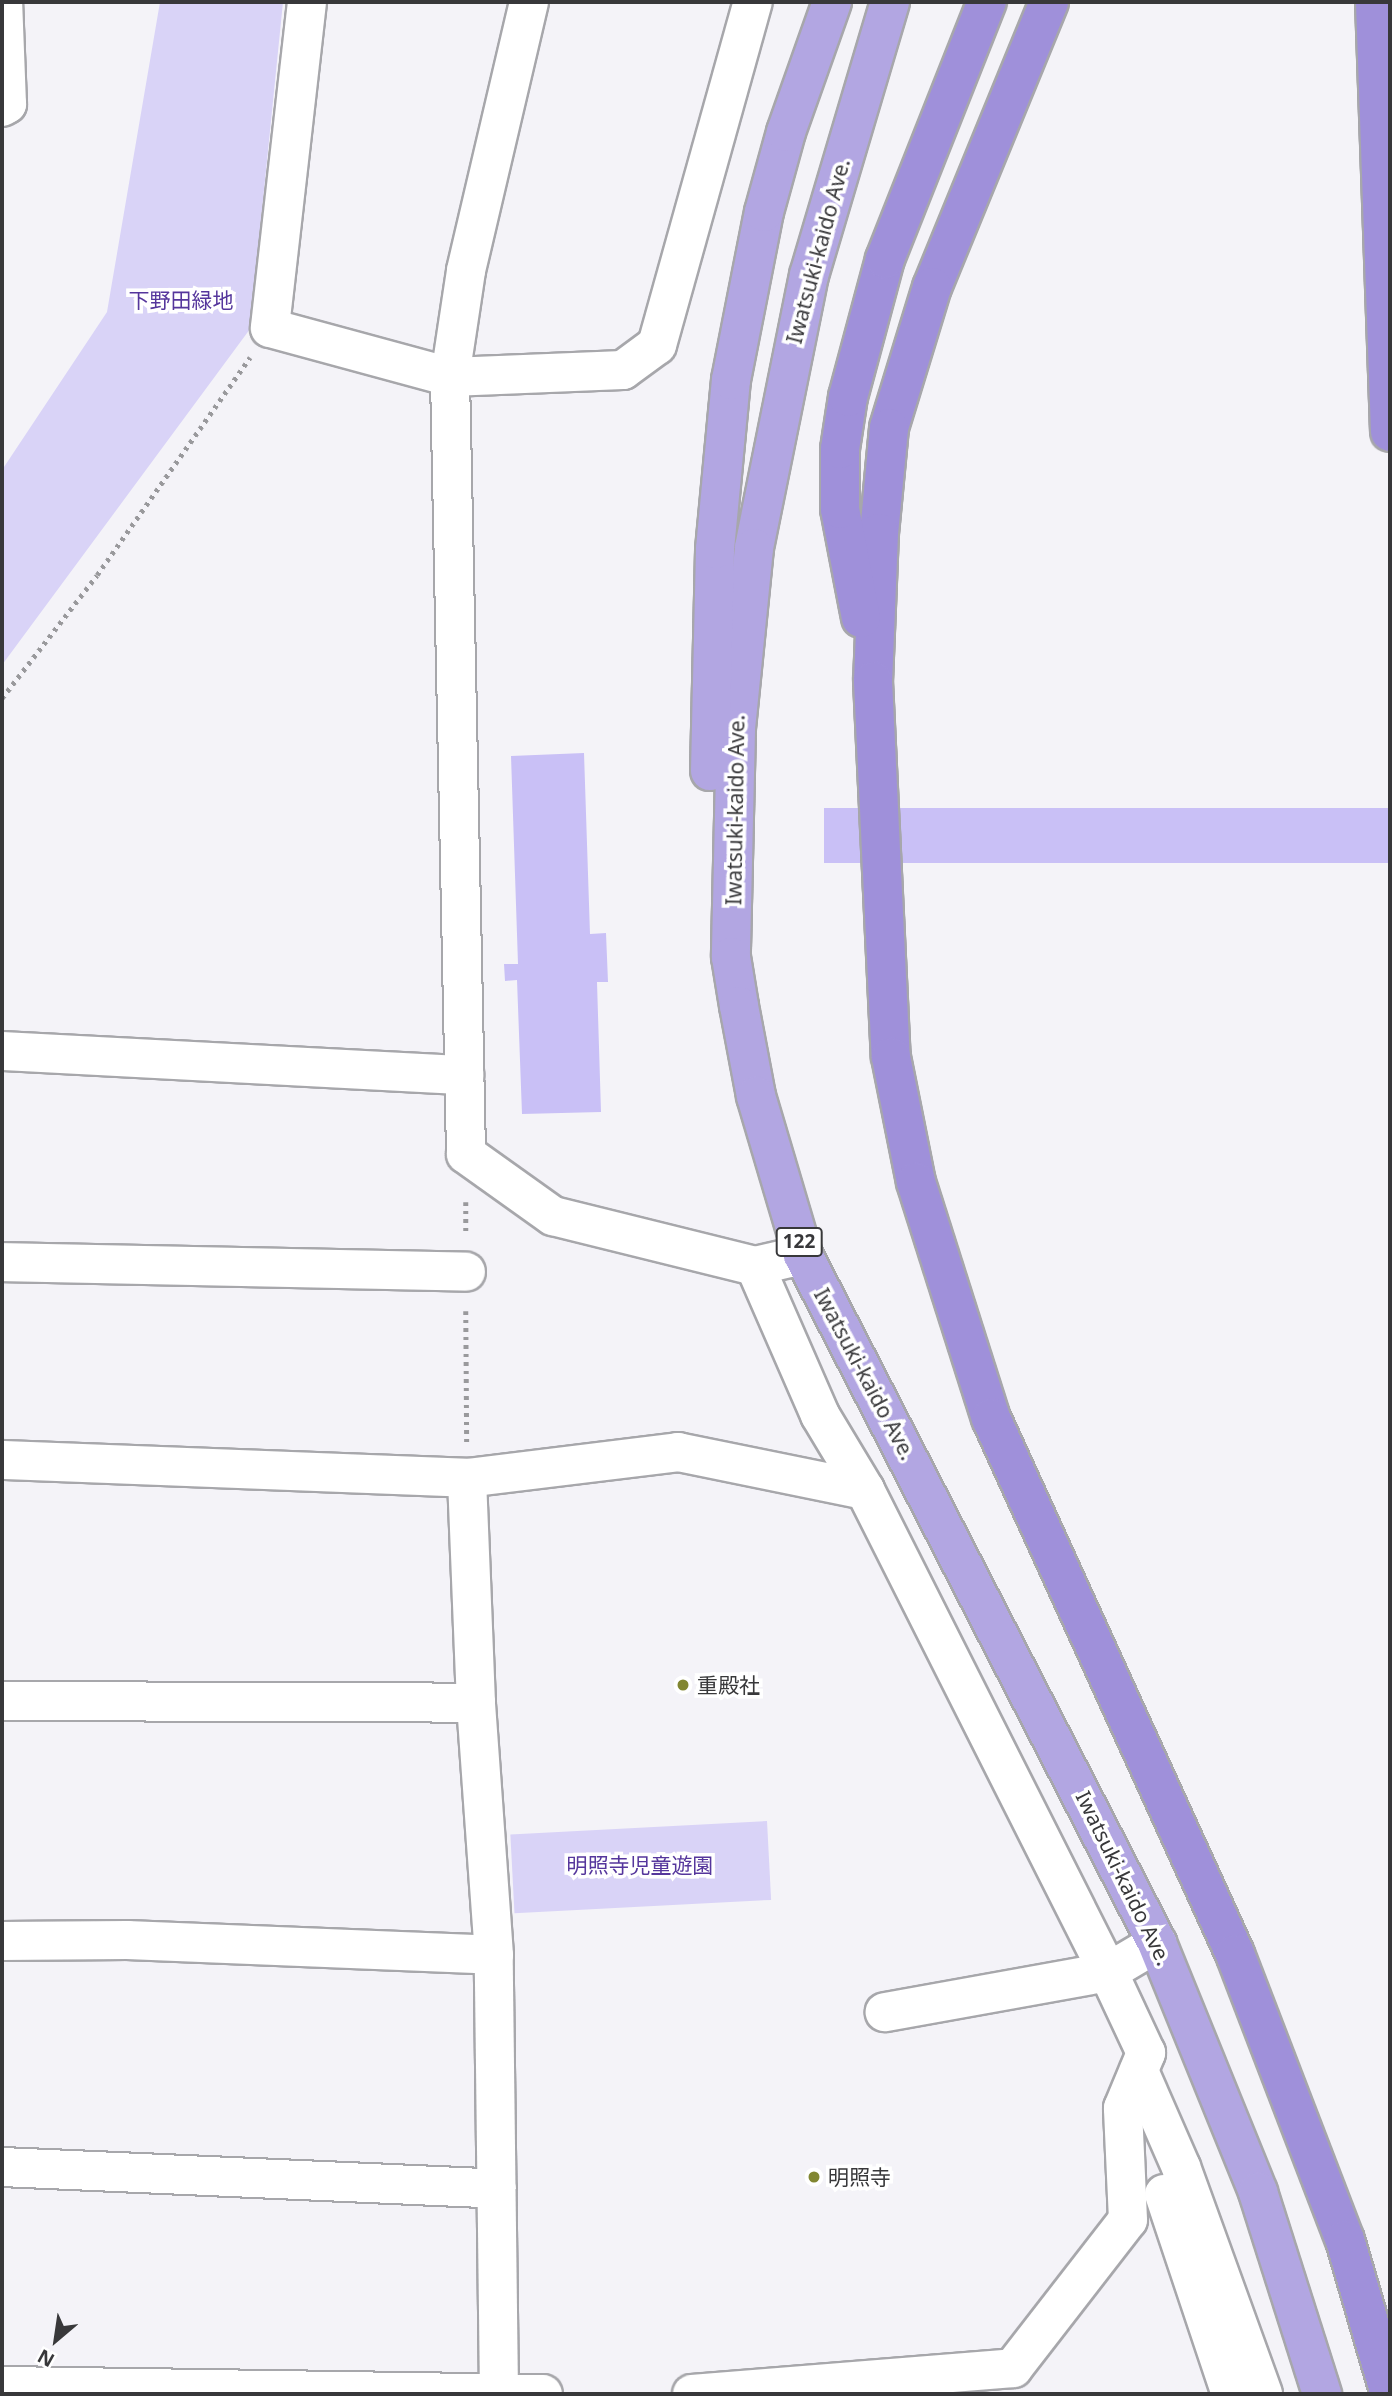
<!DOCTYPE html>
<html>
<head>
<meta charset="utf-8">
<style>
	body { margin:0 }
	#map { position:relative; width:1392px; height:2396px; overflow:hidden; background:#f4f3f8; font-family:"Noto Sans","Noto Sans JP",sans-serif }
	div>[style] { position:absolute }
	.green>* { inset:0; background:#d9d3f7; transform-origin:0 0 }
	.building>* { inset:0; background:#c9c0f6; transform-origin:0 0 }
	.path>* { height:4.5px; margin-top:-2.25px; transform-origin:0; background:repeating-linear-gradient(90deg,#99999c 0 3.5px,transparent 0 8.5px) }
	.roads { filter:drop-shadow(2px 0 #a7a7ab) drop-shadow(-2px 0 #a7a7ab) drop-shadow(0 2px #a7a7ab) drop-shadow(0 -2px #a7a7ab) }
	.minor>* { height:38px; margin:-19px; padding:0 19px; transform-origin:19px; border-radius:19px; background:#fff }
	.trunk>* { height:38px; margin:-19px; padding:0 19px; transform-origin:19px; border-radius:19px; background:#b2a6e2 }
	.motorway>* { height:38px; margin:-19px; padding:0 19px; transform-origin:19px; border-radius:19px; background:#9f90da }
	.dots>* { width:19px; height:19px; translate:-50% -50%; box-sizing:border-box; border:4px solid #fff; border-radius:50% }
	span { translate:-50% -50%; white-space:nowrap; text-align:center; line-height:1.15; -webkit-text-stroke:7px #fff; paint-order:stroke }
	.shield-label span { padding:2px 5px; background:#fff; border:2px solid; border-radius:5px; -webkit-text-stroke-width:0 }
	.shield-label { font-size:19px; color:#38383a; font-weight:700 }
	.street-label { font-size:21px; color:#38383a }
	.park-label { font-size:21px; color:#55369c }
	.poi-label { font-size:21px; color:#38383a }
	.left { translate:0 -50%; text-align:left }
	.frame { position:absolute; inset:0; border:4px solid #38383a; pointer-events:none }
	.north { position:absolute; left:21px; top:2305px; width:70px; height:70px; -webkit-text-stroke:5px #fff; paint-order:stroke; rotate:209deg; font-size:19px; font-weight:700; line-height:28px; text-align:center; color:#38383a }
	.north::after { content:''; display:block; margin:auto; width:24px; height:32px; background:#38383a; clip-path:polygon(50% 0,100% 100%,50% 72%,0 100%) }
</style>
</head>
<body>
<div id="map">
	<div class="green">
		<div style="clip-path:polygon(160px 2px,283px 2px,250px 329px,2px 665px,2px 470px,107px 312px)"></div>
		<div style="left:767px;top:1821px;width:79px;height:257px;rotate:87deg"></div>
	</div>
	<div class="building">
		<div style="clip-path:polygon(584px 753px,590px 934px,606px 933px,608px 982px,597px 982px,601px 1112px,522px 1114px,517px 980px,505px 981px,504px 964px,518px 964px,511px 756px)"></div>
		<div style="left:1390px;top:808px;width:55px;height:566px;rotate:90deg"></div>
	</div>
	<div class="path">
		<div style="left:2px;top:698px;width:155px;rotate:-52.3deg"></div>
		<div style="left:97px;top:575px;width:266px;rotate:-54.9deg"></div>
		<div style="left:466px;top:1202px;width:33px;rotate:90deg"></div>
		<div style="left:466px;top:1311px;width:131px;rotate:89.6deg"></div>
	</div>
	<div class="roads">
		<div class="minor">
			<div style="left:307px;top:2px;width:328px;rotate:96.5deg"></div>
			<div style="left:270px;top:328px;width:187px;rotate:15.2deg"></div>
			<div style="left:450px;top:377px;width:173px;rotate:-2.3deg"></div>
			<div style="left:623px;top:370px;width:42px;rotate:-36.3deg"></div>
			<div style="left:657px;top:345px;width:356px;rotate:-74.4deg"></div>
			<div style="left:529px;top:2px;width:276px;rotate:103.2deg"></div>
			<div style="left:466px;top:271px;width:107px;rotate:98.6deg"></div>
			<div style="left:450px;top:377px;width:777px;rotate:88.82deg"></div>
			<div style="left:466px;top:1154px;width:107px;rotate:35.5deg"></div>
			<div style="left:553px;top:1216px;width:208px;rotate:13.9deg"></div>
			<div style="left:755px;top:1266px;width:49px;rotate:-12.9deg"></div>
			<div style="left:2px;top:107px;width:6px;rotate:-31deg"></div>
			<div style="left:7px;top:104px;width:102px;rotate:-92.2deg"></div>
			<div style="left:2px;top:1051px;width:463px;rotate:3deg"></div>
			<div style="left:2px;top:1262px;width:464px;rotate:1.2deg"></div>
			<div style="left:755px;top:1266px;width:163px;rotate:66.4deg"></div>
			<div style="left:820px;top:1415px;width:87px;rotate:59deg"></div>
			<div style="left:865px;top:1490px;width:540px;rotate:63.25deg"></div>
			<div style="left:1108px;top:1972px;width:227px;rotate:169.8deg"></div>
			<div style="left:2px;top:1460px;width:465px;rotate:2.2deg"></div>
			<div style="left:2px;top:1701px;width:474px;rotate:0.2deg"></div>
			<div style="left:2px;top:1941px;width:125px;rotate:-0.5deg"></div>
			<div style="left:127px;top:1940px;width:367px;rotate:2.3deg"></div>
			<div style="left:1139px;top:2071px;width:105px;rotate:66.4deg"></div>
			<div style="left:1181px;top:2167px;width:241px;rotate:70.1deg"></div>
			<div style="left:2px;top:2167px;width:495px;rotate:2.5deg"></div>
			<div style="left:1164px;top:2194px;width:211px;rotate:71.5deg"></div>
			<div style="left:2px;top:2386px;width:541px;rotate:0.85deg"></div>
			<div style="left:499px;top:2393px;width:438px;rotate:-90.7deg"></div>
			<div style="left:494px;top:1955px;width:253px;rotate:-94.1deg"></div>
			<div style="left:476px;top:1703px;width:225px;rotate:-92.3deg"></div>
			<div style="left:467px;top:1478px;width:213px;rotate:-7deg"></div>
			<div style="left:678px;top:1452px;width:191px;rotate:11.5deg"></div>
			<div style="left:692px;top:2394px;width:322px;rotate:-4.6deg"></div>
			<div style="left:1013px;top:2368px;width:187px;rotate:-52.2deg"></div>
			<div style="left:1128px;top:2220px;width:112px;rotate:-92.6deg"></div>
			<div style="left:1123px;top:2108px;width:60px;rotate:-67.3deg"></div>
			<div style="left:1146px;top:2053px;width:89px;rotate:-115.1deg"></div>
			<div style="left:1108px;top:1972px;width:57px;rotate:-30.6deg"></div>
		</div>
		<div class="trunk">
			<div style="left:890px;top:2px;width:285px;rotate:106.5deg"></div>
			<div style="left:809px;top:275px;width:278px;rotate:101.4deg"></div>
			<div style="left:754px;top:548px;width:182px;rotate:95.7deg"></div>
			<div style="left:736px;top:729px;width:228px;rotate:91.3deg"></div>
			<div style="left:731px;top:957px;width:50px;rotate:80.7deg"></div>
			<div style="left:739px;top:1006px;width:92px;rotate:79.3deg"></div>
			<div style="left:756px;top:1096px;width:166px;rotate:73.5deg"></div>
			<div style="left:803px;top:1255px;width:774px;rotate:62.77deg"></div>
			<div style="left:1157px;top:1943px;width:269px;rotate:67.9deg"></div>
			<div style="left:1258px;top:2192px;width:212px;rotate:72.4deg"></div>
			<div style="left:710px;top:771px;width:222px;rotate:-88.7deg"></div>
			<div style="left:715px;top:549px;width:170px;rotate:-84.6deg"></div>
			<div style="left:731px;top:380px;width:171px;rotate:-78.9deg"></div>
			<div style="left:764px;top:212px;width:83px;rotate:-74.6deg"></div>
			<div style="left:786px;top:132px;width:138px;rotate:-70.5deg"></div>
		</div>
		<div class="motorway">
			<div style="left:1049px;top:2px;width:308px;rotate:112.3deg"></div>
			<div style="left:932px;top:287px;width:147px;rotate:107deg"></div>
			<div style="left:889px;top:428px;width:105px;rotate:95.4deg"></div>
			<div style="left:879px;top:533px;width:148px;rotate:92.3deg"></div>
			<div style="left:873px;top:681px;width:376px;rotate:87.3deg"></div>
			<div style="left:891px;top:1057px;width:127px;rotate:78.7deg"></div>
			<div style="left:916px;top:1182px;width:248px;rotate:72.4deg"></div>
			<div style="left:991px;top:1418px;width:589px;rotate:65.52deg"></div>
			<div style="left:1235px;top:1954px;width:306px;rotate:69deg"></div>
			<div style="left:1345px;top:2240px;width:160px;rotate:73.7deg"></div>
			<div style="left:1375px;top:2px;width:430px;rotate:88deg"></div>
			<div style="left:861px;top:618px;width:111px;rotate:-100.9deg"></div>
			<div style="left:840px;top:509px;width:60px;rotate:-90deg"></div>
			<div style="left:840px;top:449px;width:53px;rotate:-81.3deg"></div>
			<div style="left:848px;top:397px;width:143px;rotate:-75deg"></div>
			<div style="left:885px;top:259px;width:277px;rotate:-68.4deg"></div>
		</div>
	</div>
	<div class="dots">
		<div style="left:683px;top:1685px;background:#818631"></div>
		<div style="left:814px;top:2177px;background:#818631"></div>
	</div>
	<div class="shield-label">
		<span style="left:799px;top:1242px">122</span>
	</div>
	<div class="street-label">
		<span style="left:818px;top:251px;rotate:-75deg">Iwatsuki-kaido Ave.</span>
		<span style="left:735px;top:810px;rotate:-89deg">Iwatsuki-kaido Ave.</span>
		<span style="left:865px;top:1374px;rotate:62deg">Iwatsuki-kaido Ave.</span>
		<span style="left:1124px;top:1878px;rotate:64deg">Iwatsuki-kaido Ave.</span>
	</div>
	<div class="park-label">
		<span style="left:181px;top:300px">下野田緑地</span>
		<span style="left:640px;top:1865px">明照寺児童遊園</span>
	</div>
	<div class="poi-label">
		<span class="left" style="left:697px;top:1685px">重殿社</span>
		<span class="left" style="left:828px;top:2177px">明照寺</span>
	</div>
	<div class="frame"></div>
	<div class="north">N</div>
</div>
</body>
</html>
